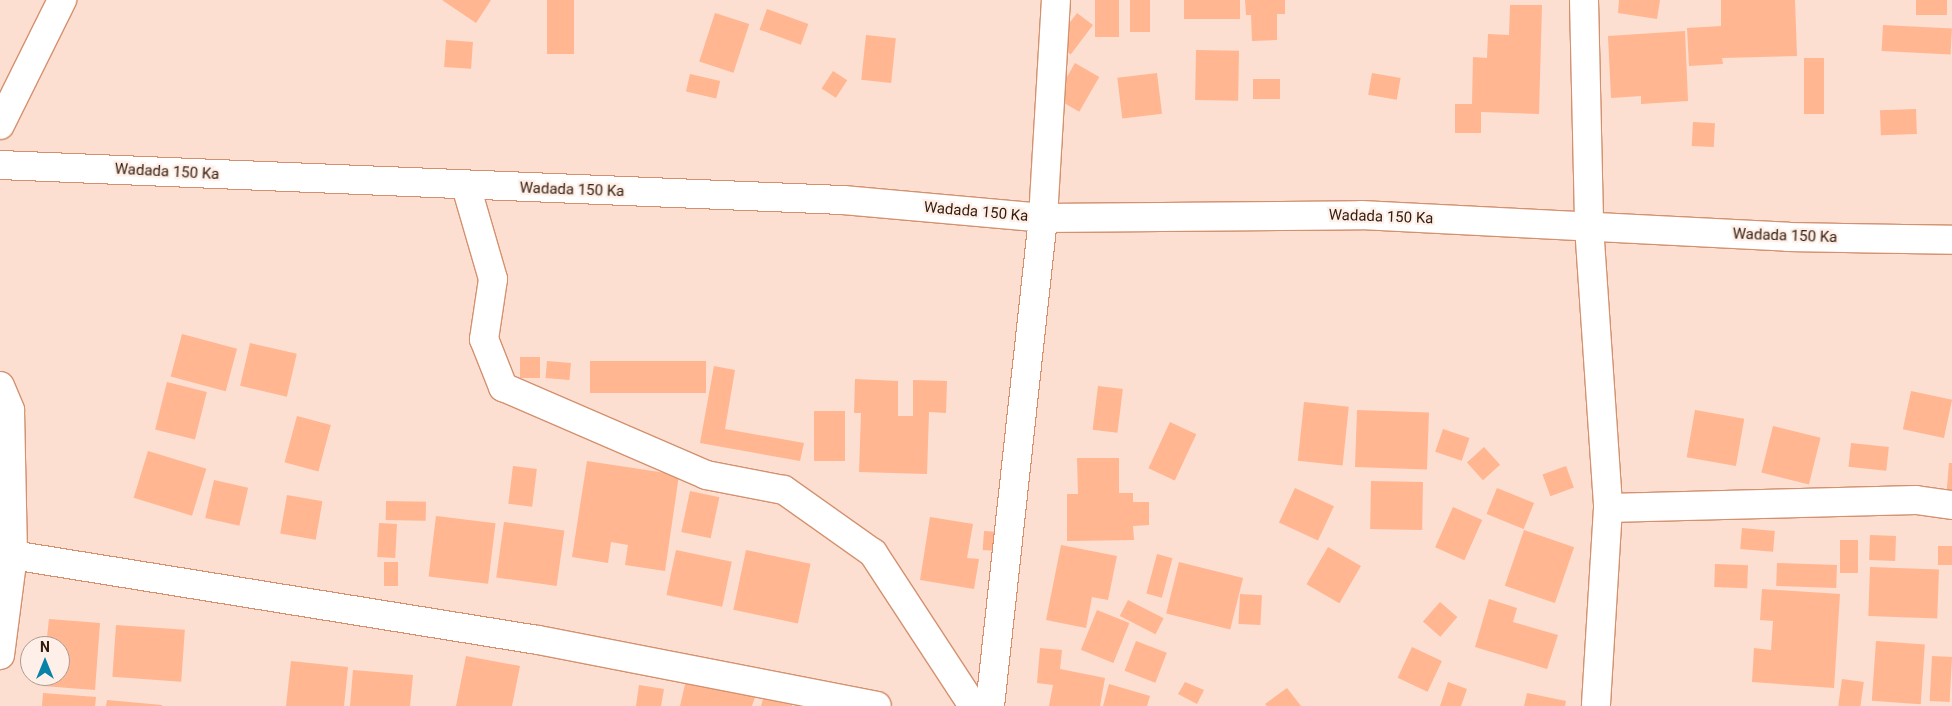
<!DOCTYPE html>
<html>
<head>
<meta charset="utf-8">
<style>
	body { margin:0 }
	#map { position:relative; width:1952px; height:706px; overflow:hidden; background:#fcdfd1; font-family:Roboto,sans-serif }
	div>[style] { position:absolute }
	.building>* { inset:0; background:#ffb691; transform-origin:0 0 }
	.roads { filter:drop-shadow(1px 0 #d4916f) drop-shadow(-1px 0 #d4916f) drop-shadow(0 1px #d4916f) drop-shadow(0 -1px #d4916f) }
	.minor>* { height:28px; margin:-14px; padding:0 14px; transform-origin:14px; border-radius:14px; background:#fff }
	.tertiary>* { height:28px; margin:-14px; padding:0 14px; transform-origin:14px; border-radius:14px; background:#fff }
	span { translate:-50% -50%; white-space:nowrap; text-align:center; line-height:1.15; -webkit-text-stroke:4.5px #fef0e8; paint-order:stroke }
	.street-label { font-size:15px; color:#341a0c }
	.north { position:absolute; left:20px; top:636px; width:50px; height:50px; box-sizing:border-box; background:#fef0e8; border:1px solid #ad9a90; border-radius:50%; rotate:0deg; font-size:14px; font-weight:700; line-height:20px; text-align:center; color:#341a0c }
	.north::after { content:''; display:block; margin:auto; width:18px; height:22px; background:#0a82a8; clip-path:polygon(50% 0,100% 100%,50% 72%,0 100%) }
</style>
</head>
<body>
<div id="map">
	<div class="building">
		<div style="clip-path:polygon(442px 0,491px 0,476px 23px)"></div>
		<div style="left:547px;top:0;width:27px;height:54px"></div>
		<div style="left:1095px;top:0;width:24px;height:37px"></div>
		<div style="left:1130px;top:0;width:20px;height:32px"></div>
		<div style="left:1184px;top:0;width:56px;height:19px"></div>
		<div style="clip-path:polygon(1245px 0,1285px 0,1285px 14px,1277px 14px,1277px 40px,1252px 41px,1251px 15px,1246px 15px)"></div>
		<div style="clip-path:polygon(1619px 0,1660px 0,1657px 19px,1618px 13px)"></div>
		<div style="clip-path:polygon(1721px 0,1795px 0,1797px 56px,1722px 58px,1723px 64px,1689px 66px,1687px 28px,1721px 26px)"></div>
		<div style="left:1916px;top:0;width:31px;height:15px"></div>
		<div style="clip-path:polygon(1510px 5px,1542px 5px,1539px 114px,1481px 112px,1481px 133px,1455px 133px,1455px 104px,1472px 104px,1473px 57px,1487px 58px,1488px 34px,1509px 35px)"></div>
		<div style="left:767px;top:9px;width:44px;height:22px;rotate:20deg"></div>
		<div style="left:715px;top:13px;width:36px;height:51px;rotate:18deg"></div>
		<div style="left:1077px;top:13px;width:20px;height:37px;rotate:37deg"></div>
		<div style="left:1883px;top:25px;width:69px;height:26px;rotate:3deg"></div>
		<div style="clip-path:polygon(1685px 31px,1688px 101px,1641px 104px,1641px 96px,1611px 98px,1608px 36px)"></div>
		<div style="left:866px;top:35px;width:30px;height:45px;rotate:6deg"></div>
		<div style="left:446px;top:40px;width:27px;height:27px;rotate:4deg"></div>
		<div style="left:1196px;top:50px;width:43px;height:50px;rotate:1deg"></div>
		<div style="left:1804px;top:58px;width:20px;height:56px"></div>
		<div style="left:1075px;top:63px;width:28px;height:40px;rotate:30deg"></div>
		<div style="left:833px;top:71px;width:17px;height:21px;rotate:33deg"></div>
		<div style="left:1157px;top:73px;width:41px;height:40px;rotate:83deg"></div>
		<div style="left:1372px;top:73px;width:29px;height:22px;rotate:10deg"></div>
		<div style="left:690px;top:74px;width:31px;height:18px;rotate:13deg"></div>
		<div style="left:1253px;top:79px;width:27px;height:20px"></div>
		<div style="left:1916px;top:109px;width:25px;height:36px;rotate:88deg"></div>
		<div style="left:1693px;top:122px;width:22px;height:24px;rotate:3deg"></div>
		<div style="left:182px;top:334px;width:57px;height:44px;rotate:15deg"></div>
		<div style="left:250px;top:343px;width:48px;height:44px;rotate:13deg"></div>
		<div style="left:520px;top:357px;width:20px;height:21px"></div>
		<div style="left:547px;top:361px;width:24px;height:17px;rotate:5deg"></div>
		<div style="left:590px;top:361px;width:116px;height:32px"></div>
		<div style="clip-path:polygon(714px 366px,735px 370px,725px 429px,804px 443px,800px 461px,700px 443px)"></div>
		<div style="clip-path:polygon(855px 379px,898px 381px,898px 416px,913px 416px,913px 380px,947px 381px,946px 413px,929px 412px,927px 474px,859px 472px,861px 413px,854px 413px)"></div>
		<div style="left:167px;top:382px;width:41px;height:49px;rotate:14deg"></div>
		<div style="left:1098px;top:386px;width:25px;height:44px;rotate:7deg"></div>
		<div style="left:1911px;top:391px;width:42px;height:39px;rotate:12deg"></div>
		<div style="left:1304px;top:402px;width:45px;height:59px;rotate:6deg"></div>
		<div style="left:1357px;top:410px;width:72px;height:57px;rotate:2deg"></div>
		<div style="left:1695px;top:410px;width:50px;height:48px;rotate:10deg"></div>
		<div style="left:814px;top:411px;width:31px;height:50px"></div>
		<div style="left:297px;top:416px;width:35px;height:48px;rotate:15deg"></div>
		<div style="left:1170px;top:422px;width:29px;height:51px;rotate:25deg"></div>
		<div style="left:1773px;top:426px;width:49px;height:48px;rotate:14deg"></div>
		<div style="left:1443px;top:429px;width:28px;height:24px;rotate:19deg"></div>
		<div style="left:1851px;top:443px;width:38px;height:24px;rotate:6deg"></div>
		<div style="left:1484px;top:447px;width:24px;height:23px;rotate:48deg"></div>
		<div style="left:148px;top:451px;width:61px;height:49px;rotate:17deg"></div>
		<div style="clip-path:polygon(1077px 458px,1119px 458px,1119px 493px,1133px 493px,1133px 502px,1149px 502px,1149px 525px,1133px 526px,1134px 540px,1067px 541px,1067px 494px,1078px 494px)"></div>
		<div style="clip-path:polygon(587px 461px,679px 475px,665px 571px,625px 565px,628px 545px,611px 542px,608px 563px,572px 557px)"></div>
		<div style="clip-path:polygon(1949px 463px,1952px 463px,1952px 500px,1946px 499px)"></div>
		<div style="left:513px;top:466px;width:24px;height:38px;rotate:7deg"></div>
		<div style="left:1566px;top:466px;width:23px;height:25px;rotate:70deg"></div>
		<div style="left:214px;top:480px;width:35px;height:39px;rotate:13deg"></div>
		<div style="left:1371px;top:481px;width:52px;height:48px;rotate:1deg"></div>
		<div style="left:1295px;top:488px;width:43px;height:38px;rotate:25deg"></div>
		<div style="left:1497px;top:488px;width:40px;height:28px;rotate:22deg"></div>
		<div style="left:690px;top:491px;width:30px;height:42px;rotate:12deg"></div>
		<div style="left:287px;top:495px;width:36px;height:39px;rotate:10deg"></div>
		<div style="left:386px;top:501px;width:40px;height:19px;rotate:1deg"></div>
		<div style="left:1453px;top:507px;width:32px;height:44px;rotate:24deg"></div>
		<div style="left:436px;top:516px;width:60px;height:61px;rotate:7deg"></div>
		<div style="clip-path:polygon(930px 517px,973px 524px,967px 558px,979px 559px,974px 589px,920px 580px)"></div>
		<div style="left:504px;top:522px;width:61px;height:56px;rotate:8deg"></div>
		<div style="left:379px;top:523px;width:18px;height:34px;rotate:3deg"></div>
		<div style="left:1742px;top:528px;width:33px;height:21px;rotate:5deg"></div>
		<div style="left:1524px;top:530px;width:53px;height:59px;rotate:19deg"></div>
		<div style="left:984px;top:531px;width:15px;height:19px;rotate:4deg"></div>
		<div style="left:1870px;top:535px;width:26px;height:25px;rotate:2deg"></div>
		<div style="left:1840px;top:540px;width:18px;height:33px"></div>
		<div style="clip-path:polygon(1061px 545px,1117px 556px,1108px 600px,1092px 597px,1086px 628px,1046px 620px)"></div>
		<div style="left:1938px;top:546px;width:14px;height:19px"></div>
		<div style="left:1328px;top:547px;width:38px;height:43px;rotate:30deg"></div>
		<div style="left:676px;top:550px;width:57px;height:46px;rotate:12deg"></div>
		<div style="left:746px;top:550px;width:66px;height:61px;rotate:12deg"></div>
		<div style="left:1157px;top:554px;width:16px;height:41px;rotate:15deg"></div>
		<div style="left:384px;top:562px;width:14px;height:24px"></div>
		<div style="left:1179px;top:562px;width:66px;height:53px;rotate:14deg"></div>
		<div style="left:1777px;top:563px;width:60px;height:23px;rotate:2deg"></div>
		<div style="left:1715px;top:564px;width:33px;height:23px;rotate:2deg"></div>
		<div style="left:1870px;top:567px;width:69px;height:49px;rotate:2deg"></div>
		<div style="clip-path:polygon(1762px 589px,1840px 594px,1834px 688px,1752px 682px,1754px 648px,1771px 650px,1773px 621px,1760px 620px)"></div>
		<div style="left:1240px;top:594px;width:22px;height:30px;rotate:3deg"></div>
		<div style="clip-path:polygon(1489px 599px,1517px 608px,1513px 622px,1558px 635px,1547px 669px,1475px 647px)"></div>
		<div style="left:1128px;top:600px;width:40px;height:18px;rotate:27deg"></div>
		<div style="left:1440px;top:602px;width:23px;height:26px;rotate:41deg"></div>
		<div style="left:1097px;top:610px;width:35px;height:43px;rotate:22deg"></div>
		<div style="clip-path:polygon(49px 619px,100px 623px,95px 690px,43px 686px,43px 676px,60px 676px,60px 646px,46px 646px)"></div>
		<div style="left:116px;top:625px;width:69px;height:52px;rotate:4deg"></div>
		<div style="left:1136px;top:641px;width:33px;height:32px;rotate:21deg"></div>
		<div style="left:1876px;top:641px;width:49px;height:60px;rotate:4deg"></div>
		<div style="left:1412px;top:647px;width:33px;height:34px;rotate:25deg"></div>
		<div style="clip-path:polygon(1040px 648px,1062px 650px,1060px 669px,1105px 678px,1100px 706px,1049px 706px,1053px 685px,1037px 683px)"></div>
		<div style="clip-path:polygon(466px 656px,520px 666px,512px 706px,456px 706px)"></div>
		<div style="left:1932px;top:656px;width:20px;height:45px;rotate:3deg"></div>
		<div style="clip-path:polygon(291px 661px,348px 667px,344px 706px,286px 706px)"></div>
		<div style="clip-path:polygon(353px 670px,413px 675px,410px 706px,350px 706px)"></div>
		<div style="left:1842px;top:679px;width:22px;height:27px;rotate:8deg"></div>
		<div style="clip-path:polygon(686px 680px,755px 697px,752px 706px,680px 706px)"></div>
		<div style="clip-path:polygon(1185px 682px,1204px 690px,1197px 704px,1178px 694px)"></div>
		<div style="clip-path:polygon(1448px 682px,1467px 689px,1461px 706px,1440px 706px)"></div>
		<div style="clip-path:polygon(1109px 684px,1150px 696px,1147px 706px,1103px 706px)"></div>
		<div style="clip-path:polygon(639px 685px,664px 689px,661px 706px,636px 706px)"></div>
		<div style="clip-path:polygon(1287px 688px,1301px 706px,1267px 706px,1265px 704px)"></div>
		<div style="clip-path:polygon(43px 693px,96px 697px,95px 706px,42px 706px)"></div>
		<div style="clip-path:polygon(1527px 693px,1566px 701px,1565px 706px,1524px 706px)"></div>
		<div style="clip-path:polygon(763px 699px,792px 705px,792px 706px,761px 706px)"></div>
		<div style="clip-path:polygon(107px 700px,162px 705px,162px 706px,106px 706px)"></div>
	</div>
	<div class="roads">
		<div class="minor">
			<div style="left:1584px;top:0;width:226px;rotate:88.7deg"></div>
			<div style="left:1589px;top:226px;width:283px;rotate:86.1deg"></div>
			<div style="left:1608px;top:508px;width:198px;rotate:93.5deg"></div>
			<div style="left:0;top:125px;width:140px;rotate:-63.6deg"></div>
			<div style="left:466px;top:186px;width:97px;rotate:73.8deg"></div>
			<div style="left:493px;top:279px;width:61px;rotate:98.5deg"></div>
			<div style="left:484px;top:339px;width:52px;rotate:68.4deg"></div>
			<div style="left:503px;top:387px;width:221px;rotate:23.4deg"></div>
			<div style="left:706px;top:475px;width:79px;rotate:10.9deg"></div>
			<div style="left:784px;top:490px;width:109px;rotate:35.3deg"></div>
			<div style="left:873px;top:553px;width:183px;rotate:56.8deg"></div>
			<div style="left:0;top:386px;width:26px;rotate:67deg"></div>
			<div style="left:10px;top:410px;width:145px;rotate:88.8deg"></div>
			<div style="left:13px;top:555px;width:101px;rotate:97.4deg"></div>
			<div style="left:1608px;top:508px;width:308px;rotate:-1.5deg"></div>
			<div style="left:1916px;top:500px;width:36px;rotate:8deg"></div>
			<div style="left:0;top:553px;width:545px;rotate:9.19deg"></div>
			<div style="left:538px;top:640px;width:345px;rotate:11deg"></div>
			<div style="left:990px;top:706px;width:491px;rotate:-83.8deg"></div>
			<div style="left:1043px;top:218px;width:218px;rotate:-86.6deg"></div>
		</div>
		<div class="tertiary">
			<div style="left:0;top:165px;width:844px;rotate:2.38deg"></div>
			<div style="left:843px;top:200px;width:201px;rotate:5.1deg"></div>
			<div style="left:1043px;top:218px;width:318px;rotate:-0.5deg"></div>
			<div style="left:1361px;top:215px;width:428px;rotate:2.9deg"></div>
			<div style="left:1788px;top:237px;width:164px;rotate:1deg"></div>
		</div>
	</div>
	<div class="street-label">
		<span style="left:167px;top:172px;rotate:3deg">Wadada 150 Ka</span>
		<span style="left:572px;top:190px;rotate:2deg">Wadada 150 Ka</span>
		<span style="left:976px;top:212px;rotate:5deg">Wadada 150 Ka</span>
		<span style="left:1381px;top:217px;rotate:2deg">Wadada 150 Ka</span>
		<span style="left:1785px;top:236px;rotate:2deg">Wadada 150 Ka</span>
	</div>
	<div class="north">N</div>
</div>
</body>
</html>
